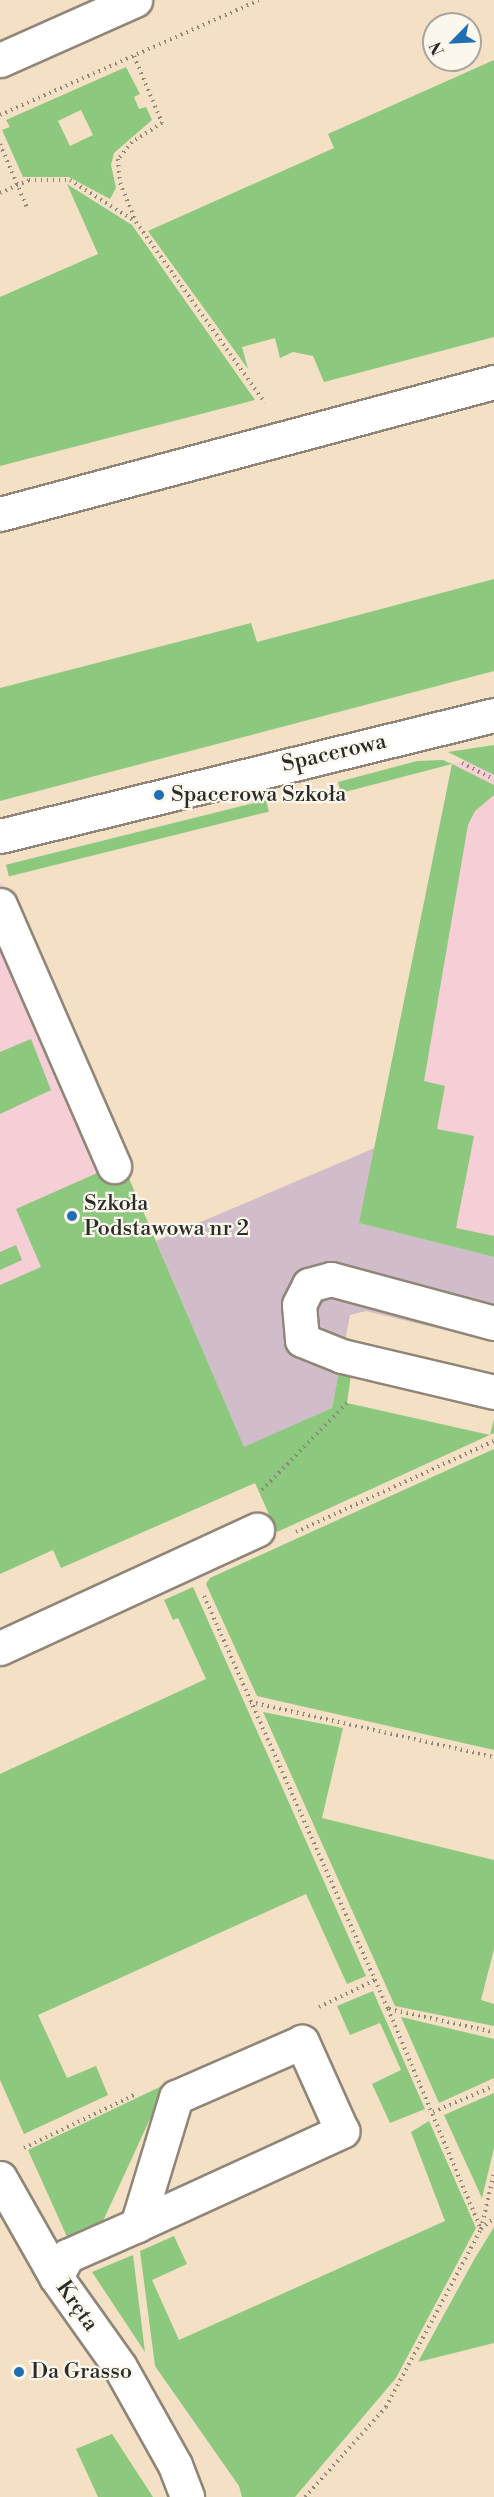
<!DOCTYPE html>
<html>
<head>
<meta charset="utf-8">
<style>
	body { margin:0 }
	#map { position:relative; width:494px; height:2497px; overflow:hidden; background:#f4e0c4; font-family:"Libre Bodoni",serif }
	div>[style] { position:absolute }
	.built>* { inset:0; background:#f6cfd6 }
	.industrial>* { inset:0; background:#d1bdc9 }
	.green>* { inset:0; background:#8cc87d; transform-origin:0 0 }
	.path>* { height:4px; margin-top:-2px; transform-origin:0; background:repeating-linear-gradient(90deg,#908678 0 1.5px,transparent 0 6px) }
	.roads { filter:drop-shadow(2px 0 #908678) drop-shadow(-2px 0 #908678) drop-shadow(0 2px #908678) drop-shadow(0 -2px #908678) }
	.minor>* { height:33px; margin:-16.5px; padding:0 16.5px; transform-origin:16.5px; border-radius:16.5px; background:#fff }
	.dots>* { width:16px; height:16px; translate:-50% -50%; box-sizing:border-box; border:3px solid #fbf7ec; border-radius:50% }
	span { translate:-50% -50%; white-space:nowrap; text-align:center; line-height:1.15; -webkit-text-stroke:4.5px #fbf7ec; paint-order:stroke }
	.street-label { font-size:22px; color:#2b2b2b }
	.poi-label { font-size:22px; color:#2b2b2b }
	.left { translate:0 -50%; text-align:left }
	.north { position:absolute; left:422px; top:12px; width:60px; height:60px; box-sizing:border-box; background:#fbf7ec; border:2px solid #a8a59f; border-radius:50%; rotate:246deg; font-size:16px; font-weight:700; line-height:24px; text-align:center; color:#2b2b2b }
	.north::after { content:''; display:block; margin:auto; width:21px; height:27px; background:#1f6fb2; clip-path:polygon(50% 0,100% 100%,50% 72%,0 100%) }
</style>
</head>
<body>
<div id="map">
	<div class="built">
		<div style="clip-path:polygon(494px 753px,494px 1257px,359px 1223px,452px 764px)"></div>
		<div style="clip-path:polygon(2px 882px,244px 1448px,0 1557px,0 883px)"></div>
	</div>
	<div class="industrial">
		<div style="clip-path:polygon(377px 1147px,359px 1223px,494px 1257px,494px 1342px,366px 1311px,350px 1315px,332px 1408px,244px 1448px,156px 1241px)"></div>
	</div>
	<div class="green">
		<div style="clip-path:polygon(494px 60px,494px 337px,324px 382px,313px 356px,293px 352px,280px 358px,275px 338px,242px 347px,248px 369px,148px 231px,334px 148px,328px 134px)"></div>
		<div style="clip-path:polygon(evenodd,126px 67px,140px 94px,134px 97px,139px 109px,146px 107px,152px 120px,114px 153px,111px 165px,116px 188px,110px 199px,69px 177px,23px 177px,2px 130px,10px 127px,6px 120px,126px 67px,81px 110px,93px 135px,70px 146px,58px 121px,81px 110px)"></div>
		<div style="clip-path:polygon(67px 184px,132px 225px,255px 400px,0 466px,0 297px,98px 254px)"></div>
		<div style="clip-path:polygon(494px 579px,494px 671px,0 801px,0 688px,251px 623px,257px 642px)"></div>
		<div style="clip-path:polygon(494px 745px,494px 775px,448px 752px)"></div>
		<div style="clip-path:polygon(443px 760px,452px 764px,494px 785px,494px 795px,475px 811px,468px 825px,424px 1081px,445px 1086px,437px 1129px,474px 1136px,456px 1228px,494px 1236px,494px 1257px,359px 1223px,452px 764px,341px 793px,338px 782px,417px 761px)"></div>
		<div style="left:266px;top:800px;width:12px;height:268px;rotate:76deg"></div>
		<div style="clip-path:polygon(31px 1039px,51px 1090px,0 1114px,0 1052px)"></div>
		<div style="clip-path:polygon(122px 1162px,244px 1447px,332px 1408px,340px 1366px,352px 1368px,347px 1403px,490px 1435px,494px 1419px,494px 1433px,277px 1532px,255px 1483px,61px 1568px,53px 1550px,0 1574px,0 1285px,41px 1267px,16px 1209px)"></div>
		<div style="clip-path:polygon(16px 1245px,22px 1260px,0 1270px,0 1252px)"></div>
		<div style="clip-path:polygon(494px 1449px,494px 1750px,257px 1696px,206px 1584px,210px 1578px)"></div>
		<div style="clip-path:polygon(193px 1587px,366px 1976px,347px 1984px,306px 1894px,38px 2015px,67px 2078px,96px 2066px,108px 2095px,24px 2134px,0 2080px,0 1774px,206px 1679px,178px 1618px,173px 1620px,164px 1600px)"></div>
		<div style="clip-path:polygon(263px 1712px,343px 1728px,322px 1818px,494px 1860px,494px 1949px,481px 2000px,494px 2004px,494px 2026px,395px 2006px)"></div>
		<div style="clip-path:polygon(373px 1991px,425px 2109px,390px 2123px,372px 2084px,401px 2070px,380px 2023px,350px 2035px,337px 2006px)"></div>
		<div style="clip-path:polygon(401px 2017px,494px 2039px,494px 2078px,439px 2103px)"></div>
		<div style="clip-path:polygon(166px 2084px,103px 2221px,68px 2239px,28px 2150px)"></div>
		<div style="clip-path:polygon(494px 2093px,494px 2148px,482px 2198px,444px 2115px)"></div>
		<div style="clip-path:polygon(429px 2121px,476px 2228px,396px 2378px,295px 2497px,242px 2497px,239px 2486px,155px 2366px,140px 2251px,174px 2236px,187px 2264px,152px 2280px,179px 2340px,445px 2221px,411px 2132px)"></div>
		<div style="clip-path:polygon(494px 2227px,494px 2343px,418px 2362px,475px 2258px)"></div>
		<div style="clip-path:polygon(133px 2255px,145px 2352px,92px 2272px)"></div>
		<div style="clip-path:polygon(112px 2434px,153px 2497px,98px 2497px,76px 2449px)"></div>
	</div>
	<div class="path">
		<div style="left:134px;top:56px;width:73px;rotate:67.3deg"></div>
		<div style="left:162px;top:123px;width:36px;rotate:148deg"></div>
		<div style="left:132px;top:142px;width:22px;rotate:129deg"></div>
		<div style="left:118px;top:159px;width:24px;rotate:85deg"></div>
		<div style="left:120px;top:183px;width:42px;rotate:67.7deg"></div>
		<div style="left:0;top:115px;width:283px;rotate:-23.9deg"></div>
		<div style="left:0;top:144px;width:72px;rotate:67deg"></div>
		<div style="left:0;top:193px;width:32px;rotate:-24deg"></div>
		<div style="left:29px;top:180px;width:41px"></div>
		<div style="left:70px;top:180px;width:78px;rotate:32.5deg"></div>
		<div style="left:136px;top:222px;width:222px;rotate:54.5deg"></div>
		<div style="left:462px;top:763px;width:36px;rotate:27deg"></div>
		<div style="left:262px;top:1490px;width:122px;rotate:-45.7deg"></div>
		<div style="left:296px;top:1532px;width:218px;rotate:-24.7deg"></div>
		<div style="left:204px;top:1596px;width:452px;rotate:66deg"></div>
		<div style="left:388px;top:2009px;width:239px;rotate:67.1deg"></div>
		<div style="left:481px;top:2229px;width:17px;rotate:-40deg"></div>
		<div style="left:250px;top:1702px;width:250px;rotate:12.7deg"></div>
		<div style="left:319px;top:2007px;width:62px;rotate:-25.7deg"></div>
		<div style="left:389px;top:2009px;width:107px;rotate:12.4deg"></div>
		<div style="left:433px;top:2112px;width:66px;rotate:-23.1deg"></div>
		<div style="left:24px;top:2148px;width:122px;rotate:-25.7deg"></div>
		<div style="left:305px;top:2497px;width:121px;rotate:-48deg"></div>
		<div style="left:386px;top:2407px;width:202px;rotate:-61.9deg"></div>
		<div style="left:481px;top:2229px;width:57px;rotate:-76.9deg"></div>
	</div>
	<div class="roads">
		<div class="minor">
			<div style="left:0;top:60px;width:148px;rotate:-24deg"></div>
			<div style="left:0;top:514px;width:511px;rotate:-14.96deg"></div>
			<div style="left:0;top:836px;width:509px;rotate:-13.76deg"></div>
			<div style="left:0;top:905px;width:285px;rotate:66.4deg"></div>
			<div style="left:494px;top:1323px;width:169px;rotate:-164.9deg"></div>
			<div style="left:331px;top:1279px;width:23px;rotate:165deg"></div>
			<div style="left:309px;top:1285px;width:22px;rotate:117deg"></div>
			<div style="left:299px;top:1305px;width:35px;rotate:85deg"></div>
			<div style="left:302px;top:1340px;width:43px;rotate:21.8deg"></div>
			<div style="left:342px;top:1356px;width:156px;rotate:13.3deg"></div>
			<div style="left:0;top:1648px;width:283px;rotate:-24.7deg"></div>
			<div style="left:0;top:2178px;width:114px;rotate:60.5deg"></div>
			<div style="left:56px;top:2277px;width:110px;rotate:54.6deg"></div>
			<div style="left:120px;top:2367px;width:112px;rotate:60.7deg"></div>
			<div style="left:175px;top:2465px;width:34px;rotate:69deg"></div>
			<div style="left:56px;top:2277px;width:24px;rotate:-62deg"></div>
			<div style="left:67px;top:2256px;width:77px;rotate:-23.9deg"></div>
			<div style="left:137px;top:2225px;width:226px;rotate:-24.6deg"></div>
			<div style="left:342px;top:2131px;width:98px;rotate:-114.2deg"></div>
			<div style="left:302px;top:2042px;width:137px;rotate:156.4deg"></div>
			<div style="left:176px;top:2097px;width:134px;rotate:106.9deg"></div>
		</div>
	</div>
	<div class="dots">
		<div style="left:159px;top:795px;background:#1f6fb2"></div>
		<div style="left:72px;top:1216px;background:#1f6fb2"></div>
		<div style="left:19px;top:2372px;background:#1f6fb2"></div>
	</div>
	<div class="street-label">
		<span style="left:334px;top:753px;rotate:-13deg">Spacerowa</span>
		<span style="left:77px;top:2306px;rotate:55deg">Kręta</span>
	</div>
	<div class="poi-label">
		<span class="left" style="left:171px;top:795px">Spacerowa Szkoła</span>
		<span class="left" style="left:84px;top:1216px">Szkoła<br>Podstawowa nr 2</span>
		<span class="left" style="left:31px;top:2372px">Da Grasso</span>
	</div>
	<div class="north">N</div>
</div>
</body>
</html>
